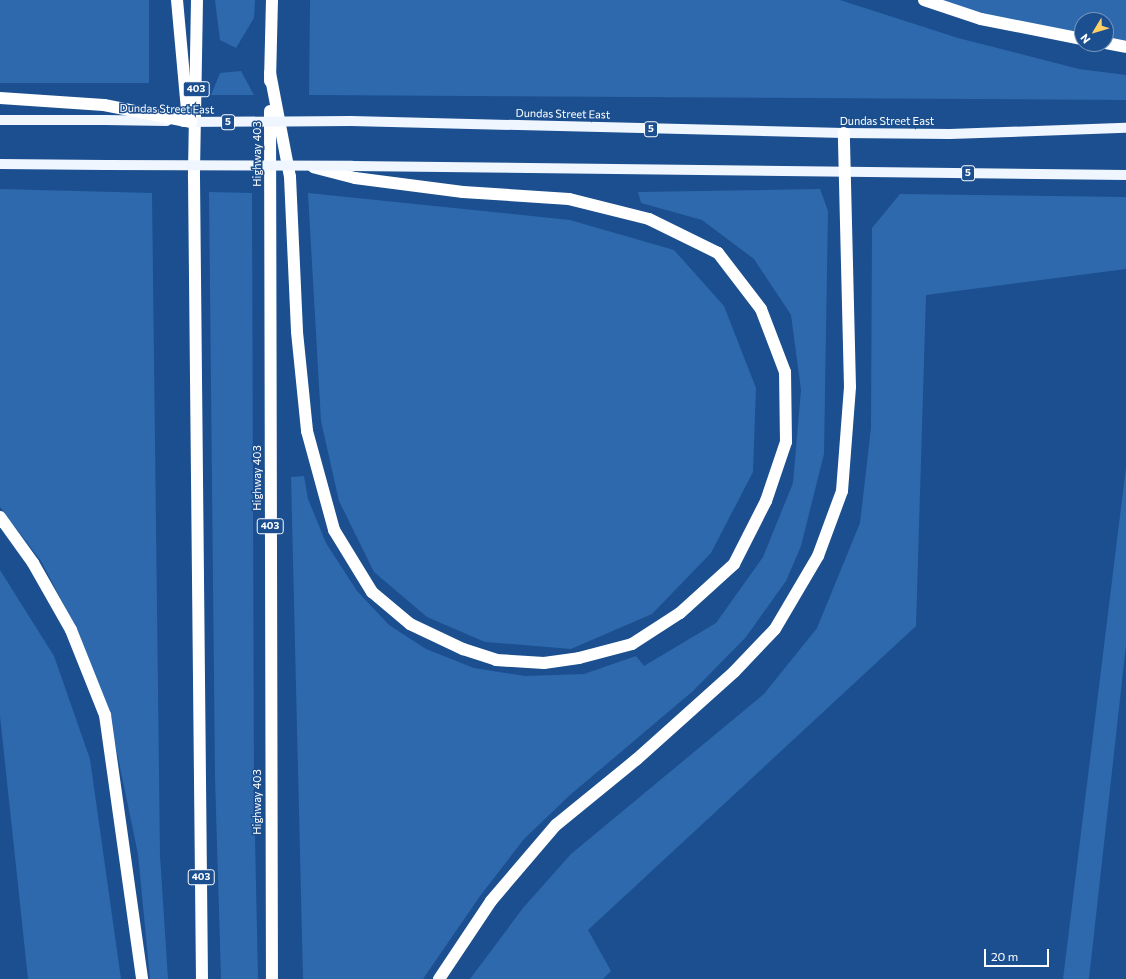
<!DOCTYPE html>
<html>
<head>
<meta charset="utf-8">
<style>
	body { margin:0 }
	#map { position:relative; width:1126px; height:979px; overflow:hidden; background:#1b4f8f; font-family:Commissioner,sans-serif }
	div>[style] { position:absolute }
	.green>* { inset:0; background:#2e69ad; transform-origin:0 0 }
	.primary>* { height:10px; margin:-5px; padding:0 5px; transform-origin:5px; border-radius:5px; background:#f0f6ff }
	.motorway>* { height:12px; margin:-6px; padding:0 6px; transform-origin:6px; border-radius:6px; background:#fff }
	.primary-bridge>* { height:10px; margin:-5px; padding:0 5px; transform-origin:5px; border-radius:5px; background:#f0f6ff }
	.motorway-bridge>* { height:12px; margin:-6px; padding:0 6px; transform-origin:6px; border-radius:6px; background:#fff }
	span { translate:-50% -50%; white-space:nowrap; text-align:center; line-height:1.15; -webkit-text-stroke:3px #1b4f8f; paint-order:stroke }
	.shield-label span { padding:1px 3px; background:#1b4f8f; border:1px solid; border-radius:3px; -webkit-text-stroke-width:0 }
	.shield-label { font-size:10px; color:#fff; font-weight:700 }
	.street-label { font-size:11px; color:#fff }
	.north { position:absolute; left:1074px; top:12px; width:40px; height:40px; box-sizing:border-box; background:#1b4f8f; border:1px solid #7695bc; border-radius:50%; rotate:232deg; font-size:11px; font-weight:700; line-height:16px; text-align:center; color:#fff }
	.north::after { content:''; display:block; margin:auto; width:14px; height:18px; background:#ffd166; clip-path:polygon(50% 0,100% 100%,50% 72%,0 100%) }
	.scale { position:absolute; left:984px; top:949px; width:65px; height:18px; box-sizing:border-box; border:2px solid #fff; border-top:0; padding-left:5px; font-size:12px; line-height:14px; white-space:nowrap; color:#fff; -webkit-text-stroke:3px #1b4f8f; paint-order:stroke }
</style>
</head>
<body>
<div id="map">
	<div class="green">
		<div style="left:0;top:0;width:149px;height:83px"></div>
		<div style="clip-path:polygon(215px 0,255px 0,254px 18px,236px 48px,220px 40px)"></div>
		<div style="clip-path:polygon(310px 0,840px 0,958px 38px,1079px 69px,1126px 75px,1126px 100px,309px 95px)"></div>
		<div style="clip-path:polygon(936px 0,1126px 0,1126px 48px,1106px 44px,1106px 20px,1082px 20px,1082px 40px)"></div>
		<div style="clip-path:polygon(241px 71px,254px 95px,211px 95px,220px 73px)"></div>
		<div style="clip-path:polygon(0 189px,152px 193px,160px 855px,168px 979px,150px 979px,138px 854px,109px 714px,77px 630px,41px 561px,0 507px)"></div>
		<div style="clip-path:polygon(820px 189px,828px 211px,824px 454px,801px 546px,786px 581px,746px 637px,693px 691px,570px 795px,524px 839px,480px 896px,423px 979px,303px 979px,291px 477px,304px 476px,308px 499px,326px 543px,357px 591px,389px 625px,426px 649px,474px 668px,525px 676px,584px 674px,636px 656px,644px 666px,716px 623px,763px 557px,793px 483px,801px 390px,791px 315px,754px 259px,702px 220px,641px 203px,638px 192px)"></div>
		<div style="clip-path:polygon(209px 192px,252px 193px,254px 791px,258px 979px,221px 979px,215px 777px)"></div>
		<div style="clip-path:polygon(308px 193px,570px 220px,674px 250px,724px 306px,756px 388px,753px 472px,711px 553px,652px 614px,571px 649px,485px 642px,427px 617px,374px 572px,339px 501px,321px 421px)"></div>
		<div style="clip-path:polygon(900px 194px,1126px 197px,1126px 269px,926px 295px,916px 626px,588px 930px,611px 971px,603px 979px,470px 979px,523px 908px,571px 854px,764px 694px,817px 628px,860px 523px,871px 428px,872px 228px)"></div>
		<div style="clip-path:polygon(1126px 467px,1126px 645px,1089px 979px,1063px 979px)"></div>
		<div style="clip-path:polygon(0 570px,54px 656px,90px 759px,121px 979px,28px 979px,0 716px)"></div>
	</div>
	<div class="primary">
		<div style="left:0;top:120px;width:105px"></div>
		<div style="left:351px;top:121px;width:493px;rotate:1.4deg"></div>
		<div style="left:844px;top:133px;width:106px;rotate:0.5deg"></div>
		<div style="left:950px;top:134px;width:176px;rotate:-2deg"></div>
		<div style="left:0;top:164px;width:106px;rotate:0.5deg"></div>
		<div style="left:352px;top:166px;width:774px;rotate:0.67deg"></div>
	</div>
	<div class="motorway">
		<div style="left:177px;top:0;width:121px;rotate:84.8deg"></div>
		<div style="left:197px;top:0;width:177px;rotate:91deg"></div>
		<div style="left:194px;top:177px;width:802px;rotate:89.43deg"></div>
		<div style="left:924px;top:0;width:60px;rotate:18.4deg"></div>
		<div style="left:981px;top:19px;width:103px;rotate:11.2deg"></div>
		<div style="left:1106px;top:43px;width:20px;rotate:11deg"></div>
		<div style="left:270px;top:73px;width:106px;rotate:79.1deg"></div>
		<div style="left:290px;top:177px;width:155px;rotate:87.4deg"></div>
		<div style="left:297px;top:332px;width:100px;rotate:84.2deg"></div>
		<div style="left:307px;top:431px;width:103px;rotate:74.7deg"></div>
		<div style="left:334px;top:530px;width:73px;rotate:58.5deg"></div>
		<div style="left:372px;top:592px;width:50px;rotate:40.1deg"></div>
		<div style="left:410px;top:624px;width:59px;rotate:25.3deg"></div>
		<div style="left:463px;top:649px;width:35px;rotate:18deg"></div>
		<div style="left:496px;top:660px;width:48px;rotate:3.6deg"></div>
		<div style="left:544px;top:663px;width:35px;rotate:-8deg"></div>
		<div style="left:579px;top:658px;width:55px;rotate:-14.8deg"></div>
		<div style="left:632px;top:644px;width:57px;rotate:-32.9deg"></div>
		<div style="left:680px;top:613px;width:73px;rotate:-42.2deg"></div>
		<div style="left:734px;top:564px;width:71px;rotate:-63.1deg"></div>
		<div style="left:766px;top:501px;width:62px;rotate:-71.3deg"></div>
		<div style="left:786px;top:442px;width:70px;rotate:-90.8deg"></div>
		<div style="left:785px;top:372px;width:67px;rotate:-110.9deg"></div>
		<div style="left:761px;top:309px;width:71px;rotate:-127.5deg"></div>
		<div style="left:718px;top:253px;width:77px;rotate:-153.8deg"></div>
		<div style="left:649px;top:219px;width:82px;rotate:-166deg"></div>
		<div style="left:569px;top:199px;width:106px;rotate:-176.2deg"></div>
		<div style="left:463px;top:192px;width:109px;rotate:-172.6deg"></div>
		<div style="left:355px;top:178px;width:43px;rotate:-165.3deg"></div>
		<div style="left:270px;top:81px;width:81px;rotate:-88.6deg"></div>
		<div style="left:0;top:98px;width:104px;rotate:3.9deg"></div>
		<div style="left:270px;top:111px;width:868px;rotate:89.87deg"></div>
		<div style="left:0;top:517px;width:57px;rotate:54.3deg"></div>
		<div style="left:33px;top:563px;width:77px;rotate:60.4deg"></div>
		<div style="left:71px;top:630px;width:92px;rotate:68.2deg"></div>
		<div style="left:105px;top:715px;width:267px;rotate:82deg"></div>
		<div style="left:439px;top:979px;width:94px;rotate:-56.3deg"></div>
		<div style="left:491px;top:901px;width:100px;rotate:-49.5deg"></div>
		<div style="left:556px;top:825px;width:104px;rotate:-39.2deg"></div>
		<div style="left:637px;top:759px;width:130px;rotate:-41.9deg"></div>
		<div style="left:734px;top:672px;width:59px;rotate:-46.4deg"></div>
		<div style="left:775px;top:629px;width:85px;rotate:-59.5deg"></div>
		<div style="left:818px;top:556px;width:69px;rotate:-69.7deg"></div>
		<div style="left:842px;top:491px;width:104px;rotate:-85.6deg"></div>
		<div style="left:850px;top:387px;width:254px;rotate:-91.4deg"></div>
	</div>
	<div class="primary-bridge">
		<div style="left:105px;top:120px;width:62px;rotate:0.9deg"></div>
		<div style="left:183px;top:122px;width:168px;rotate:-0.3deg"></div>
		<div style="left:106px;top:165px;width:246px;rotate:0.2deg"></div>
	</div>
	<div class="motorway-bridge">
		<div style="left:104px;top:105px;width:89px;rotate:11.1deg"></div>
	</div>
	<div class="shield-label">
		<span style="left:196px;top:89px">403</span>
		<span style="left:228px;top:122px">5</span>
		<span style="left:651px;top:129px">5</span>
		<span style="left:968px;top:173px">5</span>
		<span style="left:270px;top:526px">403</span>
		<span style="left:201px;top:877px">403</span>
	</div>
	<div class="street-label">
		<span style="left:167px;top:109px;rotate:1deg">Dundas Street East</span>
		<span style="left:563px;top:114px;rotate:1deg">Dundas Street East</span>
		<span style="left:887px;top:121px">Dundas Street East</span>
		<span style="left:257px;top:154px;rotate:-90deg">Highway 403</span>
		<span style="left:257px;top:478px;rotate:-90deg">Highway 403</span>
		<span style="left:257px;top:802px;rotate:-90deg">Highway 403</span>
	</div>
	<div class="north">N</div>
	<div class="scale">20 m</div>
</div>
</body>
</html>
